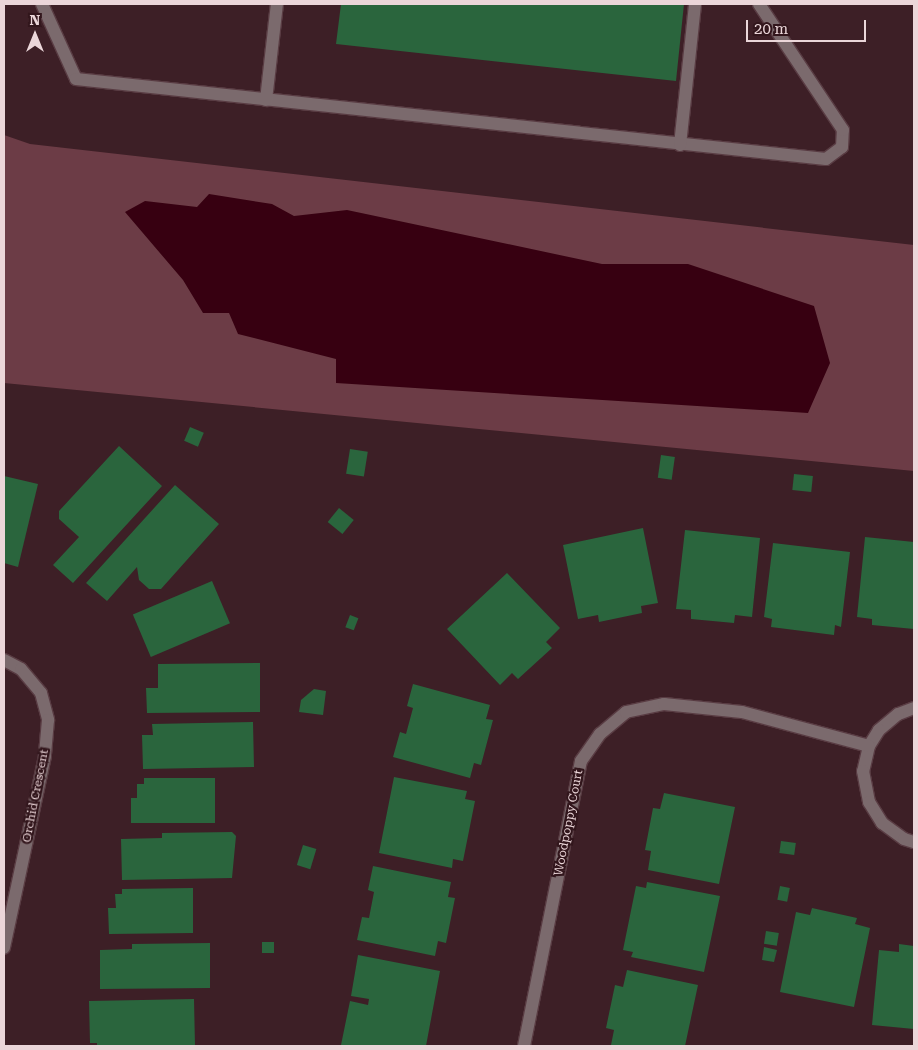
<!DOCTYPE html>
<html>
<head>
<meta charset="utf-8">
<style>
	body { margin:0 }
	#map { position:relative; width:918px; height:1050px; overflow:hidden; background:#3d1f26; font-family:"Roboto Serif",serif }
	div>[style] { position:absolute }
	.green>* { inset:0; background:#6c3c46 }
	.water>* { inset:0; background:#370011 }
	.building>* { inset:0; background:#2a653d; transform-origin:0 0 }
	.roads { filter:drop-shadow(1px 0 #593c43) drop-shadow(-1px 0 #593c43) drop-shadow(0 1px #593c43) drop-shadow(0 -1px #593c43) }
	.minor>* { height:12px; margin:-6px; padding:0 6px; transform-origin:6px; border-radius:6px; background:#7b6a6d }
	span { translate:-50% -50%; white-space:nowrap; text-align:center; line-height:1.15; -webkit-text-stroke:4.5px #32161c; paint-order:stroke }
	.street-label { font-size:12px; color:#ebd6d9 }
	.frame { position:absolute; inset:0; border:5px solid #ebd6d9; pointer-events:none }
	.north { position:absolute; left:10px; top:10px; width:50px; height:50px; -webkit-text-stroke:4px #32161c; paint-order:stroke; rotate:0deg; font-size:14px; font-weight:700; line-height:20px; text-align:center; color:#ebd6d9 }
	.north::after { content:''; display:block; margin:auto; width:18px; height:22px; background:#ebd6d9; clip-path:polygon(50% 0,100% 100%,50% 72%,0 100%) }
	.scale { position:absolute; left:746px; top:20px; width:120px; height:22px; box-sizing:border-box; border:2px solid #ebd6d9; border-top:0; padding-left:6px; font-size:15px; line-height:18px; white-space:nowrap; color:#ebd6d9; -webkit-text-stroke:4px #32161c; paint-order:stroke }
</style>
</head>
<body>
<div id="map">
	<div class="green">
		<div style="clip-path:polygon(4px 135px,30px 144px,914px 245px,914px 471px,4px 383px)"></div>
	</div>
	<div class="water">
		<div style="clip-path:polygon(209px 194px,272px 204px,294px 216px,347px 210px,602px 264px,688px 264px,814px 306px,830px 363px,808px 413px,336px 383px,336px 359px,238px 334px,229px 313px,203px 313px,183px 280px,125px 212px,145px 201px,197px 207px)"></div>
	</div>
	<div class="building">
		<div style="clip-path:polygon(341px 4px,684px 4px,676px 81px,336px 44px)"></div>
		<div style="left:190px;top:427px;width:15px;height:15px;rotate:23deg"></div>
		<div style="clip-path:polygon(119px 446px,162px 486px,73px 583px,53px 565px,79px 537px,59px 519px,59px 511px)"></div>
		<div style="left:350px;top:449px;width:18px;height:25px;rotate:9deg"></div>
		<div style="left:661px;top:455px;width:14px;height:23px;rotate:8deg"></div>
		<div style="left:794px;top:474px;width:19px;height:16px;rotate:6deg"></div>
		<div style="clip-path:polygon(4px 476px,38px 484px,18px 567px,4px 563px)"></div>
		<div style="clip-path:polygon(175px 485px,219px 524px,161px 589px,149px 589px,139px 580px,137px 567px,107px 601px,86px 583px)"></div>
		<div style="left:339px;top:508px;width:19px;height:18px;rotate:39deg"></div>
		<div style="clip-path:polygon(643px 528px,658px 603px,641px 606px,642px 613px,599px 622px,598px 615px,578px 619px,563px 545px)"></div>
		<div style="clip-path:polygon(685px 530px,760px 538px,752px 617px,735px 615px,734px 623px,691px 619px,691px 610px,676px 609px)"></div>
		<div style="clip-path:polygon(865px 537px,914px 542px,914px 629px,872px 625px,872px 619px,857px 617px)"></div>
		<div style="clip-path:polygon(773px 543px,850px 552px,841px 627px,835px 625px,834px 635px,771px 627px,772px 619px,764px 617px)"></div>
		<div style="clip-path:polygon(507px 573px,560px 628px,546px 642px,552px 648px,518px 679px,512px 673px,500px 685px,447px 629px)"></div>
		<div style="left:212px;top:581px;width:46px;height:86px;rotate:67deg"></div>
		<div style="left:350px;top:615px;width:9px;height:13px;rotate:21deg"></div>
		<div style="clip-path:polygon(260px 663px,260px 712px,147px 713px,146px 688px,158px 688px,158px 664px)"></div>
		<div style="clip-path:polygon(413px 684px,490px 705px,486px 719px,493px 720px,481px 765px,474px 763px,470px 778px,393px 757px,400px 732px,406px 734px,413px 708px,407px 706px)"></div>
		<div style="clip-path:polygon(314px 689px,326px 691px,323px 715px,299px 712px,301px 700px)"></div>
		<div style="clip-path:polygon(253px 722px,254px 767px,143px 769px,142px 735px,153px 735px,152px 724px)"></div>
		<div style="clip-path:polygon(394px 777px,467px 791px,465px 799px,475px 801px,463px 861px,453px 859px,452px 868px,379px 853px)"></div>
		<div style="clip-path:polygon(144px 778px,215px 778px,215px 823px,131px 823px,131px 798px,137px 798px,137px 784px,144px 784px)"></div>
		<div style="clip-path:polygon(664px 793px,735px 807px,719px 884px,648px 870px,651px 851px,645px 850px,653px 808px,660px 809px)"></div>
		<div style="clip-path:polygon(232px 832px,236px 836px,232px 878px,122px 880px,121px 839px,162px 838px,162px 833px)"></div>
		<div style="left:781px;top:841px;width:15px;height:12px;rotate:8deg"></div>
		<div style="left:303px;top:845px;width:14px;height:21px;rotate:17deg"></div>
		<div style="clip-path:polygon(373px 866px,451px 882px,448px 897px,455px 898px,446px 943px,438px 941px,435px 956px,357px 940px,362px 917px,369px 918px,374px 892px,368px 890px)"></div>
		<div style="clip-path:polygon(647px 882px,720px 896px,704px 972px,631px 957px,633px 952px,623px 950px,636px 886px,646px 888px)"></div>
		<div style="left:780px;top:886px;width:10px;height:14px;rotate:11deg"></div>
		<div style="clip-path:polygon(193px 888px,193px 933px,109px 934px,108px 908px,116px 908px,115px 894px,122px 894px,122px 889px)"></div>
		<div style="clip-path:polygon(812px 908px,857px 918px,855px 924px,870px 928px,854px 1007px,780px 992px,796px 912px,810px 915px)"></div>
		<div style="left:766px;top:931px;width:13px;height:13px;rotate:9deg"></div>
		<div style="left:262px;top:942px;width:12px;height:11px"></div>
		<div style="clip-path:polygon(210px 943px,210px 988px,100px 989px,100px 950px,132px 949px,132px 944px)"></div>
		<div style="clip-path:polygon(899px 944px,914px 946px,914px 1029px,872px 1025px,879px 950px,899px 952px)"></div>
		<div style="clip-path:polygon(764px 947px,777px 950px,774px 962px,762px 960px)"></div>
		<div style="clip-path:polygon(358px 955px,440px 971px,426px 1046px,341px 1045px,350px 1001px,368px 1005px,369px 999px,351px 996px)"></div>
		<div style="clip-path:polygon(627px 970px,698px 985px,685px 1046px,611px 1045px,614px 1030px,606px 1028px,615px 985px,623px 987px)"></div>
		<div style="clip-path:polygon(194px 999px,195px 1046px,97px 1046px,97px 1043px,90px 1043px,89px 1001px)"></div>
	</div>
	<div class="roads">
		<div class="minor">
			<div style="left:42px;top:4px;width:82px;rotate:65.6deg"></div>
			<div style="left:76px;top:79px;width:754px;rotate:6.09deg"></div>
			<div style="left:826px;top:159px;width:20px;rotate:-37deg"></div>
			<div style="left:842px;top:147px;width:17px;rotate:-87deg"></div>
			<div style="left:843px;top:130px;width:151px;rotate:-123.7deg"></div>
			<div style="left:266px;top:100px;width:97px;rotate:-83.5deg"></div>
			<div style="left:680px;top:145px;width:142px;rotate:-83.9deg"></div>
			<div style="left:4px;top:660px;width:19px;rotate:28deg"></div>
			<div style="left:21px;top:669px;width:31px;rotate:50deg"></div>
			<div style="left:41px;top:693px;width:28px;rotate:75deg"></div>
			<div style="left:48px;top:720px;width:36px;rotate:95deg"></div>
			<div style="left:45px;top:756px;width:196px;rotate:102.1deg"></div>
			<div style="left:914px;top:708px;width:17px;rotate:159deg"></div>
			<div style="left:898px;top:714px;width:25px;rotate:140deg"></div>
			<div style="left:879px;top:730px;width:19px;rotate:122deg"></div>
			<div style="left:869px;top:746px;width:26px;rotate:103deg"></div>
			<div style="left:863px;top:771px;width:32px;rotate:79deg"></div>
			<div style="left:869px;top:802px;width:25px;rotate:58deg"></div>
			<div style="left:882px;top:823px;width:27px;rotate:36deg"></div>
			<div style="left:904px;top:839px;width:10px;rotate:17deg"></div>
			<div style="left:524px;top:1046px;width:291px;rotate:-78.7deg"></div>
			<div style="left:581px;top:761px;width:33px;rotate:-55deg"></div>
			<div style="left:600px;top:734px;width:34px;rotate:-40deg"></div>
			<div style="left:626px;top:712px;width:39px;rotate:-12deg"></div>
			<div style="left:664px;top:704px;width:78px;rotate:5.9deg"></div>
			<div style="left:742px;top:712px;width:131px;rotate:15deg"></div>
		</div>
	</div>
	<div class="street-label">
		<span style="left:36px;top:796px;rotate:-79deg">Orchid Crescent</span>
		<span style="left:569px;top:823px;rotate:-79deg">Woodpoppy Court</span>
	</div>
	<div class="frame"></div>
	<div class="north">N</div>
	<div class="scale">20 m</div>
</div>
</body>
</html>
